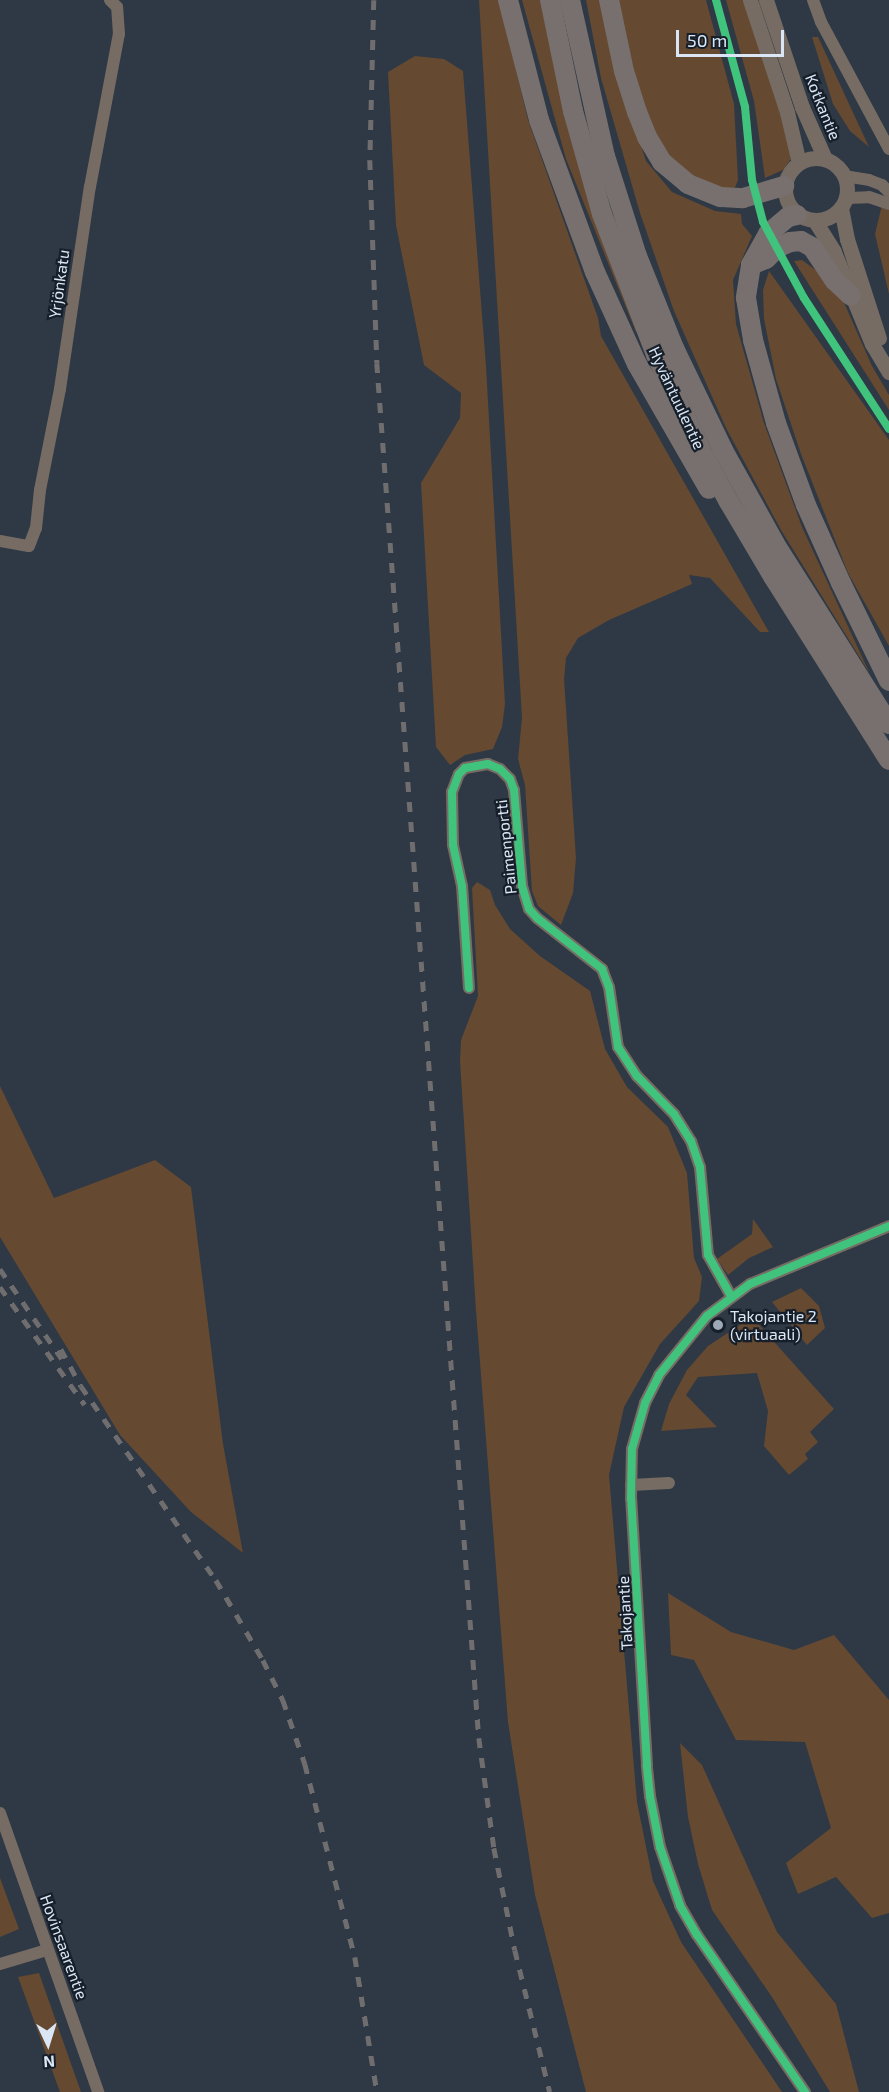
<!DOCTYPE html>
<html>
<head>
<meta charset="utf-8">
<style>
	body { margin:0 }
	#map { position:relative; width:889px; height:2092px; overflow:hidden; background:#2e3945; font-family:"Exo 2",sans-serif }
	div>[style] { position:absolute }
	.green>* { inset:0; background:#654931 }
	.minor>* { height:12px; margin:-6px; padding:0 6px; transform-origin:6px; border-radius:6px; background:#766c64 }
	.tertiary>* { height:15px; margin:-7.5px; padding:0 7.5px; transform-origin:7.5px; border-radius:7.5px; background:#766c64 }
	.tertiary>.ring { margin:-7.5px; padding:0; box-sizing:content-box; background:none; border:15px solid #766c64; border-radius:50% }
	.trunk>* { height:20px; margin:-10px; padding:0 10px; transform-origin:10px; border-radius:10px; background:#77706e }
	.rail>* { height:4.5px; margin-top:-2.25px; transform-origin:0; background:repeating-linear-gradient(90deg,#6f6d6e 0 10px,transparent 0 20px) }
	.cycleway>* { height:8px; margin:-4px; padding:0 4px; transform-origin:4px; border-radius:4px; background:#40c37c }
	.dots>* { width:16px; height:16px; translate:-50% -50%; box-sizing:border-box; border:3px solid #161f29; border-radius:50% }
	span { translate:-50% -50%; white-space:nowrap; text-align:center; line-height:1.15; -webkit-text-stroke:4.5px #161f29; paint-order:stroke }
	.street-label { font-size:16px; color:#dae6f5 }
	.poi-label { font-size:16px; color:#dae6f5 }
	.left { translate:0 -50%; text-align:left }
	.north { position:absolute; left:18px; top:2014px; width:60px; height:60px; -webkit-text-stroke:4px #161f29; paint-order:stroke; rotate:176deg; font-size:16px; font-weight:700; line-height:24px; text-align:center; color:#dae6f5 }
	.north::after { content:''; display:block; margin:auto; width:21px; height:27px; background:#dae6f5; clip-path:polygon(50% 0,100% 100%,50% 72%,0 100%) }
	.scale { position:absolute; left:676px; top:30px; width:108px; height:27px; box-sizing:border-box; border:3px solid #dae6f5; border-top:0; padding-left:8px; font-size:18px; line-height:21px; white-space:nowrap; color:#dae6f5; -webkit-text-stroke:4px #161f29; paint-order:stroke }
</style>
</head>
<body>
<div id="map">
	<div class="green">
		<div style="clip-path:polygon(479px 0,499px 0,528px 120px,598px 318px,601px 336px,769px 632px,760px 632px,710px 578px,689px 575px,692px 584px,609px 620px,578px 638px,566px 658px,564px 679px,576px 858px,573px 893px,561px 925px,538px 906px,532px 891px,525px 785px,518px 759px,522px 718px)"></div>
		<div style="clip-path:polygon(522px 0,544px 0,640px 330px,636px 332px,566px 159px)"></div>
		<div style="clip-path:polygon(586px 0,602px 0,617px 72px,646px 161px,672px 192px,715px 211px,741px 214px,742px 224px,752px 236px,733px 280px,736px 324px,764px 423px,802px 527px,870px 674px,781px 530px,726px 428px,674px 311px,640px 213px,601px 78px)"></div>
		<div style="clip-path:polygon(616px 0,706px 0,734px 104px,738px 180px,734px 190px,688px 179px,661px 144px,642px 102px)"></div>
		<div style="clip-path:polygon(726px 0,747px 0,777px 93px,791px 159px,783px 170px,765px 178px,754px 101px)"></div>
		<div style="clip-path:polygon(812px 37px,818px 37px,869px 147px,850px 131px,833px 104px)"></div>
		<div style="clip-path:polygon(415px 56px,444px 59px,463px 71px,486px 366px,505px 704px,502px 727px,493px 749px,465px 755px,450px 765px,436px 747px,421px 483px,460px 418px,461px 393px,424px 365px,396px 225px,388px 72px)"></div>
		<div style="clip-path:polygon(882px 205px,889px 208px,889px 294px,875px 234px)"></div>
		<div style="clip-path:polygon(802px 260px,828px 279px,842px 298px,872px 366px,889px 395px,889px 410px,794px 261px)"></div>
		<div style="clip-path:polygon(769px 271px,889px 440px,889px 646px,848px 573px,801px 454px,776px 379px,764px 319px,763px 290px)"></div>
		<div style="clip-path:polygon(477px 882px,490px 890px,495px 905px,510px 929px,540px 956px,590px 991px,605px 1049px,627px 1087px,668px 1127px,687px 1173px,694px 1258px,702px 1277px,699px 1301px,660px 1344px,624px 1407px,609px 1475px,637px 1802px,653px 1881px,681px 1942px,782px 2092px,586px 2092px,535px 1895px,508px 1722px,476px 1311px,460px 1061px,461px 1040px,478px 996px,472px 888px)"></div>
		<div style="clip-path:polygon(0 1086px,54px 1198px,155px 1160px,191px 1187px,223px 1444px,243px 1553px,191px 1512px,120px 1435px,0 1237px)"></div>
		<div style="clip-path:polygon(753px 1219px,773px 1247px,749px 1258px,728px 1275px,717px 1259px,752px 1234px)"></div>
		<div style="clip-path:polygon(801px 1288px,819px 1306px,825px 1328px,807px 1345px,772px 1302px)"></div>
		<div style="clip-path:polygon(752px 1317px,834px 1409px,810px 1432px,818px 1442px,805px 1454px,808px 1459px,789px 1475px,764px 1446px,768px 1411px,757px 1373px,698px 1377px,686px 1395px,717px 1427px,661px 1431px,669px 1404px,687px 1370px,708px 1346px)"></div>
		<div style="clip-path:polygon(668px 1593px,731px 1632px,794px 1650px,834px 1635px,889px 1700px,889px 1913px,872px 1918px,836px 1877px,798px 1894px,786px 1863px,831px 1828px,805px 1742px,736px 1740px,694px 1660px,671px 1655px)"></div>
		<div style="clip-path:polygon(680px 1743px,702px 1765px,777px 1932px,836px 2004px,859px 2092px,830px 2092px,772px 1997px,712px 1910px,698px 1864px,688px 1817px)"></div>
		<div style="clip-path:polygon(0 1878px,19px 1929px,0 1937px)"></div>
		<div style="clip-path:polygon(39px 1973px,81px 2092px,60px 2092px,18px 1977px)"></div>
	</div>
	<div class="minor">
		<div style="left:813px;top:0;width:23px;rotate:70deg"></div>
		<div style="left:821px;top:22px;width:144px;rotate:61.8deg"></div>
		<div style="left:844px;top:176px;width:25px;rotate:9deg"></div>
		<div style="left:869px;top:180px;width:14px;rotate:21deg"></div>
		<div style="left:882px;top:185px;width:10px;rotate:45deg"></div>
		<div style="left:846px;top:198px;width:23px;rotate:-2deg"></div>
		<div style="left:869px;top:197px;width:21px;rotate:19deg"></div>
		<div style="left:0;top:541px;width:29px;rotate:10deg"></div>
		<div style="left:29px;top:546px;width:19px;rotate:-69deg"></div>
		<div style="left:36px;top:528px;width:38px;rotate:-84deg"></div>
		<div style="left:40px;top:490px;width:103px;rotate:-78.8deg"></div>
		<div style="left:60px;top:389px;width:204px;rotate:-81.6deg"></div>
		<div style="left:90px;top:187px;width:156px;rotate:-79.3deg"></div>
		<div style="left:119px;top:34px;width:27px;rotate:-94deg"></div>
		<div style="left:117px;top:7px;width:10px;rotate:-135deg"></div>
		<div style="left:469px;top:988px;width:102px;rotate:-93.9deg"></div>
		<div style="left:462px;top:886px;width:42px;rotate:-102.4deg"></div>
		<div style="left:453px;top:845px;width:53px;rotate:-91.1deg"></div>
		<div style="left:452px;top:792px;width:19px;rotate:-69deg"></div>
		<div style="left:459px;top:774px;width:8px;rotate:-45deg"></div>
		<div style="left:465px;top:768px;width:23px;rotate:-10deg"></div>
		<div style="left:488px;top:764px;width:13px;rotate:23deg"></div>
		<div style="left:500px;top:769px;width:14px;rotate:45deg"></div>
		<div style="left:510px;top:779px;width:12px;rotate:70deg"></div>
		<div style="left:514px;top:790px;width:96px;rotate:85.2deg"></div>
		<div style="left:522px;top:886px;width:24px;rotate:73deg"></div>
		<div style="left:529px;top:909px;width:12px;rotate:48deg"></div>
		<div style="left:537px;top:918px;width:83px;rotate:38.1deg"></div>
		<div style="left:602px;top:969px;width:19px;rotate:69deg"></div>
		<div style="left:609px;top:987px;width:61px;rotate:81.5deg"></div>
		<div style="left:618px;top:1047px;width:35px;rotate:57deg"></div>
		<div style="left:637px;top:1076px;width:53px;rotate:45.8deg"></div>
		<div style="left:674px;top:1114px;width:32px;rotate:58deg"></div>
		<div style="left:691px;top:1141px;width:28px;rotate:71deg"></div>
		<div style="left:700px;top:1167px;width:88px;rotate:84.8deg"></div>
		<div style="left:708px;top:1255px;width:47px;rotate:60.7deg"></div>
		<div style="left:631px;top:1485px;width:38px;rotate:-3deg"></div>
		<div style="left:0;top:1813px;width:296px;rotate:70.6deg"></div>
		<div style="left:0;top:1964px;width:49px;rotate:-16.6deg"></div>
		<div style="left:805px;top:2092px;width:191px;rotate:-124.5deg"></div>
		<div style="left:697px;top:1935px;width:34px;rotate:-120deg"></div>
		<div style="left:680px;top:1905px;width:61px;rotate:-109deg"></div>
		<div style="left:660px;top:1847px;width:52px;rotate:-101.1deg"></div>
		<div style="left:650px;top:1796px;width:31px;rotate:-96deg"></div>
		<div style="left:647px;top:1765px;width:266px;rotate:-93.4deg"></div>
		<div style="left:631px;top:1499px;width:50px;rotate:-88.9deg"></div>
		<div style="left:632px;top:1449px;width:48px;rotate:-74.2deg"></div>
		<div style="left:645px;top:1403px;width:31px;rotate:-63deg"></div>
		<div style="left:659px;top:1375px;width:76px;rotate:-50.9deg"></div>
		<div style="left:707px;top:1316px;width:54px;rotate:-36.7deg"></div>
		<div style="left:750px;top:1284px;width:151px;rotate:-22.6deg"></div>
	</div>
	<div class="tertiary">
		<div style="left:750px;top:0;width:118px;rotate:71.7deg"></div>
		<div style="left:787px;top:112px;width:52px;rotate:76.8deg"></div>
		<div style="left:766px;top:0;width:113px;rotate:71.4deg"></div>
		<div style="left:802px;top:107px;width:57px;rotate:66.1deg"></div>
		<div class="ring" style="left:785px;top:158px;width:47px;height:47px"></div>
		<div style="left:841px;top:208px;width:32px;rotate:79deg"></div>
		<div style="left:847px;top:239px;width:104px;rotate:72.1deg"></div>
		<div style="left:815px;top:221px;width:36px;rotate:58deg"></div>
		<div style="left:834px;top:252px;width:100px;rotate:67.6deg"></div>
		<div style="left:872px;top:344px;width:33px;rotate:59deg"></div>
	</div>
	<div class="trunk">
		<div style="left:508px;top:0;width:124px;rotate:75.5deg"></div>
		<div style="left:539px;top:120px;width:162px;rotate:69.8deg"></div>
		<div style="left:595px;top:272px;width:101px;rotate:65.5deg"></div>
		<div style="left:637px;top:364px;width:144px;rotate:60.1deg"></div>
		<div style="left:550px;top:0;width:113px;rotate:78.3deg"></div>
		<div style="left:573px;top:111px;width:107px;rotate:74.3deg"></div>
		<div style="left:602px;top:214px;width:151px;rotate:69deg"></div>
		<div style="left:656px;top:355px;width:114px;rotate:64.6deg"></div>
		<div style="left:705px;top:458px;width:50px;rotate:61.4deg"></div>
		<div style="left:729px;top:502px;width:88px;rotate:59.4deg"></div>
		<div style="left:774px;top:578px;width:215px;rotate:57.7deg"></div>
		<div style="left:570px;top:0;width:160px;rotate:77.4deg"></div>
		<div style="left:605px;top:156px;width:105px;rotate:72.3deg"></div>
		<div style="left:637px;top:256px;width:99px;rotate:68.1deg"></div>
		<div style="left:674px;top:348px;width:113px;rotate:64.3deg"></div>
		<div style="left:723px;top:450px;width:107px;rotate:61deg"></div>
		<div style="left:775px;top:544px;width:213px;rotate:57.7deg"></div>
		<div style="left:609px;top:0;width:73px;rotate:78.1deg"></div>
		<div style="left:624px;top:71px;width:43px;rotate:72.4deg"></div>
		<div style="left:637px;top:112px;width:27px;rotate:68deg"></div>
		<div style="left:647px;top:137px;width:29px;rotate:59deg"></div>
		<div style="left:662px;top:162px;width:34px;rotate:40deg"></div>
		<div style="left:688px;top:184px;width:35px;rotate:22deg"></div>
		<div style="left:721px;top:197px;width:22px;rotate:3deg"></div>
		<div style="left:743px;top:198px;width:43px;rotate:-16.3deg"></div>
		<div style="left:797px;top:215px;width:9px;rotate:167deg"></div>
		<div style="left:788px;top:217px;width:26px;rotate:140deg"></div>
		<div style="left:768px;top:234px;width:35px;rotate:119deg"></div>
		<div style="left:751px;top:265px;width:33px;rotate:99deg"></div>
		<div style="left:746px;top:298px;width:43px;rotate:80.5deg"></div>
		<div style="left:753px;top:340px;width:86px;rotate:74.5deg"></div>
		<div style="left:776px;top:423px;width:87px;rotate:69.9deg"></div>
		<div style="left:806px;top:505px;width:85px;rotate:65.8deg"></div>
		<div style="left:841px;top:583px;width:109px;rotate:63.9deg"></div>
		<div style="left:751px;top:265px;width:16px;rotate:-22deg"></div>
		<div style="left:766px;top:259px;width:16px;rotate:-45deg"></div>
		<div style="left:777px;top:248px;width:14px;rotate:-25deg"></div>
		<div style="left:790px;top:242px;width:11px;rotate:-5deg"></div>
		<div style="left:801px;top:241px;width:13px;rotate:29deg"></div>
		<div style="left:812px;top:247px;width:40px;rotate:56deg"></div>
		<div style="left:834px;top:280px;width:23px;rotate:43deg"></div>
	</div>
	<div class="rail">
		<div style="left:374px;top:0;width:160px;rotate:91.4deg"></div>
		<div style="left:370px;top:160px;width:203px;rotate:88deg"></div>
		<div style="left:377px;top:363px;width:1379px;rotate:85.76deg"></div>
		<div style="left:479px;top:1738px;width:111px;rotate:82.2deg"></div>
		<div style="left:494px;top:1848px;width:104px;rotate:78.4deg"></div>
		<div style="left:515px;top:1950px;width:146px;rotate:76.2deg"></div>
		<div style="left:0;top:1269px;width:109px;rotate:55.4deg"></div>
		<div style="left:0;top:1287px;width:145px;rotate:54.2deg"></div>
		<div style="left:61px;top:1349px;width:42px;rotate:61.6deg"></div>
		<div style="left:81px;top:1386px;width:236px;rotate:55.2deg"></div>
		<div style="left:216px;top:1580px;width:93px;rotate:59.6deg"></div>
		<div style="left:263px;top:1660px;width:45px;rotate:63.4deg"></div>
		<div style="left:283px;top:1700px;width:68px;rotate:71deg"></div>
		<div style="left:305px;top:1764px;width:199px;rotate:75.5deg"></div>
		<div style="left:355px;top:1957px;width:137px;rotate:80.7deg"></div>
	</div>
	<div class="cycleway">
		<div style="left:716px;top:0;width:111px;rotate:74.8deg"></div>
		<div style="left:745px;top:107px;width:73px;rotate:84.5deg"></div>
		<div style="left:752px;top:180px;width:43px;rotate:75.3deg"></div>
		<div style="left:763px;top:222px;width:86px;rotate:61.7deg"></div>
		<div style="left:804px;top:298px;width:156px;rotate:57deg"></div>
		<div style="left:469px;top:988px;width:102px;rotate:-93.9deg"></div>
		<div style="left:462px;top:886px;width:42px;rotate:-102.4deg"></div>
		<div style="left:453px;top:845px;width:53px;rotate:-91.1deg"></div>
		<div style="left:452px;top:792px;width:19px;rotate:-69deg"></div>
		<div style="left:459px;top:774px;width:8px;rotate:-45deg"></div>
		<div style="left:465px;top:768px;width:23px;rotate:-10deg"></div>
		<div style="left:488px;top:764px;width:13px;rotate:23deg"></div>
		<div style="left:500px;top:769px;width:14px;rotate:45deg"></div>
		<div style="left:510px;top:779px;width:12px;rotate:70deg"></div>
		<div style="left:514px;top:790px;width:96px;rotate:85.2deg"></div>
		<div style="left:522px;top:886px;width:24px;rotate:73deg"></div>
		<div style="left:529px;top:909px;width:12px;rotate:48deg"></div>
		<div style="left:537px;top:918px;width:83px;rotate:38.1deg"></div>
		<div style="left:602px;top:969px;width:19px;rotate:69deg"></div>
		<div style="left:609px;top:987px;width:61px;rotate:81.5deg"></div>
		<div style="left:618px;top:1047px;width:35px;rotate:57deg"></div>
		<div style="left:637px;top:1076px;width:53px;rotate:45.8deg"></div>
		<div style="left:674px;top:1114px;width:32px;rotate:58deg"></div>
		<div style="left:691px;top:1141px;width:28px;rotate:71deg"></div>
		<div style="left:700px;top:1167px;width:88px;rotate:84.8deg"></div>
		<div style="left:708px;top:1255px;width:47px;rotate:60.7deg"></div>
		<div style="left:805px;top:2092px;width:191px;rotate:-124.5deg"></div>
		<div style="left:697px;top:1935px;width:34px;rotate:-120deg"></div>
		<div style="left:680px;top:1905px;width:61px;rotate:-109deg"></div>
		<div style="left:660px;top:1847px;width:52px;rotate:-101.1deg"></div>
		<div style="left:650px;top:1796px;width:31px;rotate:-96deg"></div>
		<div style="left:647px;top:1765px;width:266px;rotate:-93.4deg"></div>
		<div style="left:631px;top:1499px;width:50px;rotate:-88.9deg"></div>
		<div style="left:632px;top:1449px;width:48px;rotate:-74.2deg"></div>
		<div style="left:645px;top:1403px;width:31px;rotate:-63deg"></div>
		<div style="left:659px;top:1375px;width:76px;rotate:-50.9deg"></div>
		<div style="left:707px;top:1316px;width:54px;rotate:-36.7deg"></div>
		<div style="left:750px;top:1284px;width:151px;rotate:-22.6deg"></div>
	</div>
	<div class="dots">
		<div style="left:718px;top:1325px;background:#9ea9b7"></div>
	</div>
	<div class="street-label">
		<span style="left:823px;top:107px;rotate:68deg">Kotkantie</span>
		<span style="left:59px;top:284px;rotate:-82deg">Yrjönkatu</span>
		<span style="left:677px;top:398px;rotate:65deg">Hyväntuulentie</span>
		<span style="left:506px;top:847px;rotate:-96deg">Paimenportti</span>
		<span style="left:625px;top:1613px;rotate:-93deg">Takojantie</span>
		<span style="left:64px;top:1947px;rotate:70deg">Hovinsaarentie</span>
	</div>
	<div class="poi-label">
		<span class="left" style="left:730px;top:1325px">Takojantie 2<br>(virtuaali)</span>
	</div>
	<div class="north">N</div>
	<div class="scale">50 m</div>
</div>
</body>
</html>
